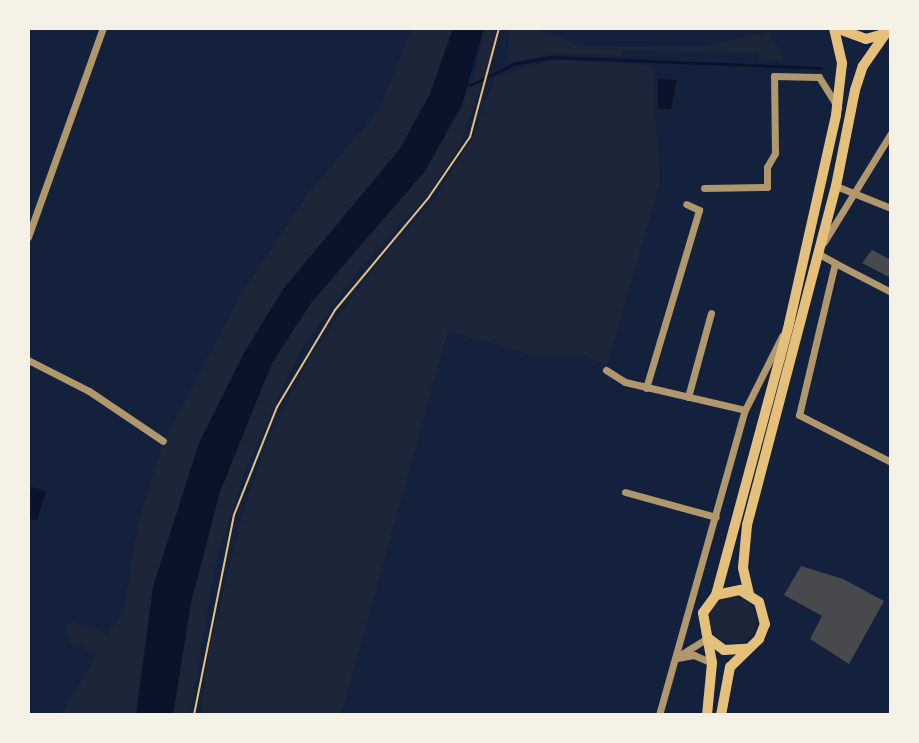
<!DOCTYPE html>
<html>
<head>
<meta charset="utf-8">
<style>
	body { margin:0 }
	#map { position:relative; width:919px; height:743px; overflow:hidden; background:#14213d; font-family:Poppins,sans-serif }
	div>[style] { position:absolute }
	.green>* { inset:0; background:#1d2539 }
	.round { border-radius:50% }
	.water>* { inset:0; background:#0b132b }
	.stream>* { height:3px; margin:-1.5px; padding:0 1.5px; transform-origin:1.5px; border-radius:1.5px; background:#0b132b }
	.building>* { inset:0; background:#48494c }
	.path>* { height:2px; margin:-1px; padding:0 1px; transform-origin:1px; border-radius:1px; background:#e5c07b }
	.minor>* { height:7px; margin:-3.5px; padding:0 3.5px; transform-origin:3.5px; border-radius:3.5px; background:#b1986c }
	.primary>* { height:10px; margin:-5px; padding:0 5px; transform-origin:5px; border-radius:5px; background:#e5c07b }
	span { translate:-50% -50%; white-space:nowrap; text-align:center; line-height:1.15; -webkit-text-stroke:6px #f6f1e7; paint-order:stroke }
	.frame { position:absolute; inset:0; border:30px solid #f6f1e7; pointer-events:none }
</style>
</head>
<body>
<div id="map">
	<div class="green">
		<div style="clip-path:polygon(412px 28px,453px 28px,430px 94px,399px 150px,284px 288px,245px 351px,199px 443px,153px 587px,136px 715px,61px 715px,97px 654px,70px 642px,65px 627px,71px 621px,108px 634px,124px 608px,138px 524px,162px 446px,238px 298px,306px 196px,380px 109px)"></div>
		<div style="clip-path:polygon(484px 28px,496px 28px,491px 59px,461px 143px,431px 191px,359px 270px,300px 351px,246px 468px,215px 565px,190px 715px,173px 715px,191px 602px,220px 492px,246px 420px,272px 363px,311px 303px,425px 171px,475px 75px)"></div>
		<div style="clip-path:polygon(510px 28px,532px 28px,584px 47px,708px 46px,769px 31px,784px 60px,759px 59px,758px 53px,621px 50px,620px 56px,558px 53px,507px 63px)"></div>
		<div style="clip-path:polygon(554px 60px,652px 65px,660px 183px,607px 365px,585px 356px,536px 356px,448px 331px,341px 715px,202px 715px,208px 654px,242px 518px,262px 455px,310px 357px,369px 274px,438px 194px,474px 134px,495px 77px)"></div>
		<div class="round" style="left:710px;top:597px;width:46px;height:46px"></div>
	</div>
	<div class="water">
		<div style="clip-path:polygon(453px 28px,484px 28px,462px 105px,425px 171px,311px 303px,272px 363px,220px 492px,191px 603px,173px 715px,136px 715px,153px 587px,199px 443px,245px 351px,284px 288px,399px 150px,430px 94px)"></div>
		<div style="clip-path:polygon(658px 79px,677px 80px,671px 109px,658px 109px)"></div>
		<div style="clip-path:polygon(31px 487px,46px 491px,37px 521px,28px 518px)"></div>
	</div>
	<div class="stream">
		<div style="left:470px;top:85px;width:49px;rotate:-25.5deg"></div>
		<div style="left:514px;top:64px;width:37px;rotate:-11deg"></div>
		<div style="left:550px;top:57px;width:271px;rotate:2.3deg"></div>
	</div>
	<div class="building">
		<div style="clip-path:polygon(872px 250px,891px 260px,891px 278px,862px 263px)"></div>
		<div style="clip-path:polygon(801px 566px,843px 579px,884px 601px,849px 664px,810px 639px,822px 616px,784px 595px)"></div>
	</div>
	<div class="path">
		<div style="left:194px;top:715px;width:204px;rotate:-78.7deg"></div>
		<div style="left:234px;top:515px;width:116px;rotate:-68.3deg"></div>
		<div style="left:277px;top:407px;width:113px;rotate:-59.1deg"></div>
		<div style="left:335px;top:310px;width:147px;rotate:-50.2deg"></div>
		<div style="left:429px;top:197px;width:73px;rotate:-55.7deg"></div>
		<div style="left:470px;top:137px;width:113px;rotate:-75.1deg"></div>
	</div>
	<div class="minor">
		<div style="left:836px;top:186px;width:59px;rotate:21.8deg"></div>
		<div style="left:704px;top:188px;width:63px;rotate:-0.9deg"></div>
		<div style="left:767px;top:187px;width:20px;rotate:-90deg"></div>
		<div style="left:767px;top:167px;width:16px;rotate:-60deg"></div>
		<div style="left:775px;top:153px;width:77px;rotate:-90.7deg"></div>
		<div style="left:774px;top:76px;width:45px;rotate:1.3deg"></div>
		<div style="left:819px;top:77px;width:36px;rotate:58deg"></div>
		<div style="left:28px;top:237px;width:222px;rotate:-70.3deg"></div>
		<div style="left:824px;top:242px;width:128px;rotate:-58.4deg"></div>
		<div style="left:819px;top:254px;width:18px;rotate:29deg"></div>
		<div style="left:835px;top:263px;width:156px;rotate:103.3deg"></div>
		<div style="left:799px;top:415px;width:103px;rotate:27.1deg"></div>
		<div style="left:835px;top:263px;width:63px;rotate:27.4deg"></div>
		<div style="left:28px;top:360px;width:68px;rotate:26.9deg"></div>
		<div style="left:89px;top:391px;width:89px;rotate:34deg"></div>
		<div style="left:606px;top:370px;width:22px;rotate:32deg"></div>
		<div style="left:625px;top:382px;width:123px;rotate:13.1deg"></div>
		<div style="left:646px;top:388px;width:186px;rotate:-73.4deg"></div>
		<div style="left:699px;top:210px;width:14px;rotate:-155deg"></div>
		<div style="left:688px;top:397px;width:87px;rotate:-74.7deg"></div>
		<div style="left:625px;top:492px;width:94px;rotate:15.4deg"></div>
		<div style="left:677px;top:657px;width:36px;rotate:-32deg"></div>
		<div style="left:677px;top:658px;width:17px;rotate:-10deg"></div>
		<div style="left:694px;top:655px;width:20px;rotate:24deg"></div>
		<div style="left:659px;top:715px;width:317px;rotate:-74.3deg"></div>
		<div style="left:745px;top:410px;width:83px;rotate:-63.4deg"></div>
	</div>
	<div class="primary">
		<div style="left:836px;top:28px;width:32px;rotate:20deg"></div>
		<div style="left:866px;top:39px;width:26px;rotate:-16deg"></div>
		<div style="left:749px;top:594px;width:27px;rotate:-103deg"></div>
		<div style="left:743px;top:568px;width:43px;rotate:-84.7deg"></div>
		<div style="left:747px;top:525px;width:350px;rotate:-75.3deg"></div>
		<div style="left:836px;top:186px;width:98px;rotate:-78.8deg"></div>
		<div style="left:855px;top:90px;width:25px;rotate:-72deg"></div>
		<div style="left:863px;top:66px;width:37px;rotate:-55deg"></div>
		<div style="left:716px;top:595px;width:281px;rotate:-74.9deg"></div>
		<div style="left:789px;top:324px;width:214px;rotate:-77.3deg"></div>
		<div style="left:836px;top:115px;width:52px;rotate:-83.4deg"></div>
		<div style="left:842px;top:63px;width:36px;rotate:-103deg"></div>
		<div style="left:708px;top:638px;width:20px;rotate:37deg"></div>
		<div style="left:724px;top:650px;width:22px;rotate:-3deg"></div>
		<div style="left:707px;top:715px;width:52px;rotate:-84.5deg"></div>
		<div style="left:712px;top:663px;width:51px;rotate:-100.2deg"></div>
		<div style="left:703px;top:613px;width:22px;rotate:-54deg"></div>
		<div style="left:716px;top:595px;width:25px;rotate:-12deg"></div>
		<div style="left:740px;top:590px;width:22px;rotate:32deg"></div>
		<div style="left:759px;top:602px;width:23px;rotate:75deg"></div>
		<div style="left:765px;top:624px;width:16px;rotate:112deg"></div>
		<div style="left:759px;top:639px;width:40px;rotate:136deg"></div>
		<div style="left:730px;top:667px;width:49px;rotate:100.6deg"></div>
	</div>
	<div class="frame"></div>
</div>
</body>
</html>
